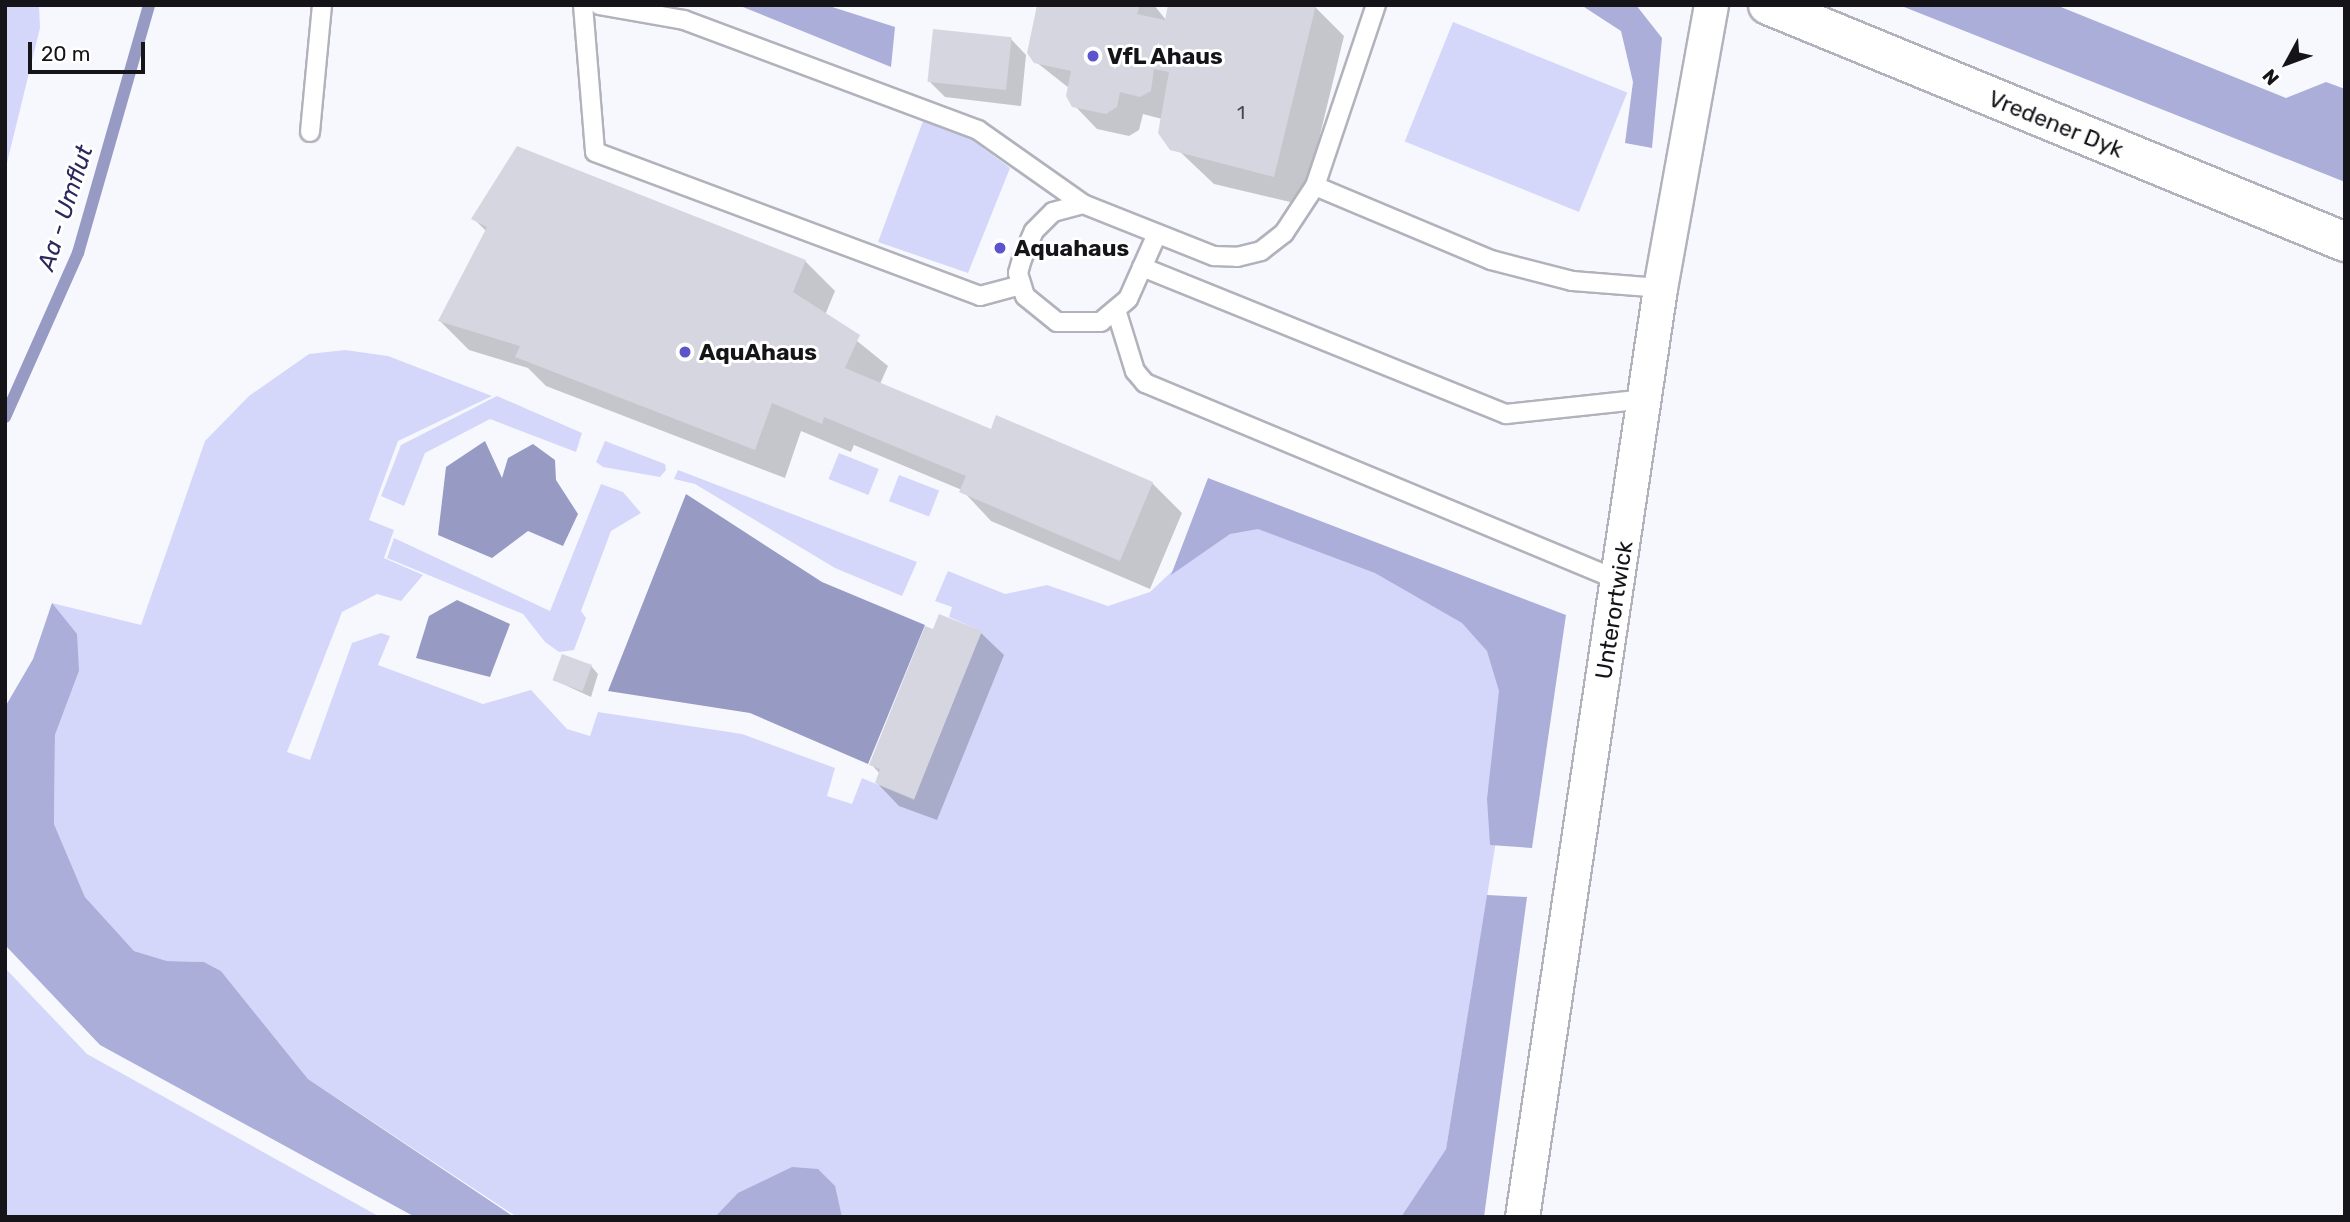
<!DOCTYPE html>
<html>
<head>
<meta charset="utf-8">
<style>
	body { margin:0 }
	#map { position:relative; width:2350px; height:1222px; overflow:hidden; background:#f7f8fe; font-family:Rubik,sans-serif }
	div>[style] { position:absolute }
	.green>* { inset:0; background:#d4d7fa; transform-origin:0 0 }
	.forest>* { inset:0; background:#abaed8 }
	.water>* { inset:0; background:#979ac3 }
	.shadow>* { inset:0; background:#0003 }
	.stream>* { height:12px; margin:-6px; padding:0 6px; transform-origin:6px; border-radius:6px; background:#979ac3 }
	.building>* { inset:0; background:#d5d6e0; transform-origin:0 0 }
	.roads { filter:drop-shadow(2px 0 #b1b2bc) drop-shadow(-2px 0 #b1b2bc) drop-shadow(0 2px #b1b2bc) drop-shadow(0 -2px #b1b2bc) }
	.service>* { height:18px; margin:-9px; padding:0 9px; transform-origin:9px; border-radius:9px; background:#fff }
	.minor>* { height:33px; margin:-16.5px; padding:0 16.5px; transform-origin:16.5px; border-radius:16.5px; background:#fff }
	.secondary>* { height:38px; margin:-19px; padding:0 19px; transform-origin:19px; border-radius:19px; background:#fff }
	.dots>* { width:19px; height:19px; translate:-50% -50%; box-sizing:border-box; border:4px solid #fff; border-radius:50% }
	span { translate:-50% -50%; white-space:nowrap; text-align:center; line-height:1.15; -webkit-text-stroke:6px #fff; paint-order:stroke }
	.number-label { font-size:19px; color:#45454b }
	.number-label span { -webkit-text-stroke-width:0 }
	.poi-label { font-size:23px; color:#151519; font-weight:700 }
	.left { translate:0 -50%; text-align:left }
	.street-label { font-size:23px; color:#151519 }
	.water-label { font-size:24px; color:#2a285c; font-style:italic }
	.frame { position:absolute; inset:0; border:7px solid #151519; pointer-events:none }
	.north { position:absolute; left:2252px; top:28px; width:70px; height:70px; -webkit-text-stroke:5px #fff; paint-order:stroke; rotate:229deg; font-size:19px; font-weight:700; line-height:28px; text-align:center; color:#151519 }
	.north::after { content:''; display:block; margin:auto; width:24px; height:32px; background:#151519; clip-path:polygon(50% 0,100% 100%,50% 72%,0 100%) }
	.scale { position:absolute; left:28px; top:42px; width:117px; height:32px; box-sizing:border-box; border:4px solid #151519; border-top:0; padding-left:9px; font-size:21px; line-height:24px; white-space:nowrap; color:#151519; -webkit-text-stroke:5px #fff; paint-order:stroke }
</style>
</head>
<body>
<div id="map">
	<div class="green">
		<div style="clip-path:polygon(5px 5px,39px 5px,40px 28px,5px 171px)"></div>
		<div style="left:1453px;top:22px;width:188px;height:129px;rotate:22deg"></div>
		<div style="clip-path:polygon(923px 121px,969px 138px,1010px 168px,968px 273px,878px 242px)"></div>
		<div style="clip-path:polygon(345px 350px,388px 356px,492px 396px,398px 441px,369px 520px,394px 530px,384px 558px,423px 575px,401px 601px,377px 594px,342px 612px,287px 752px,310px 760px,352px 643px,381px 633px,390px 636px,378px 665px,483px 704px,531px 690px,567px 729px,590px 736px,598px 712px,742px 734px,835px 768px,827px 796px,852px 804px,862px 778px,914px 800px,981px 631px,949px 617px,952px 607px,935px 601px,948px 571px,1005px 594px,1047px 585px,1108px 606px,1150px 592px,1235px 512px,1530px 632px,1446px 1149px,1401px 1217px,517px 1217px,308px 1079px,221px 971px,204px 962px,167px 961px,134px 951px,85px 897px,54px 824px,55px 735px,79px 671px,52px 603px,141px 625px,205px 441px,249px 396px,309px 354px)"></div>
		<div style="clip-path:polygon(497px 396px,582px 433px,576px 452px,490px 419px,425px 453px,404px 506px,381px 496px,401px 445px)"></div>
		<div style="clip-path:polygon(605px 441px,665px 464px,666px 470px,660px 477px,603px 467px,596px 462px)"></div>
		<div style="left:839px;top:453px;width:43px;height:28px;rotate:22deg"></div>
		<div style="clip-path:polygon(678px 470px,917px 562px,902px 596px,835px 568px,695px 484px,674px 479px)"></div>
		<div style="left:899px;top:475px;width:43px;height:28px;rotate:21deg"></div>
		<div style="clip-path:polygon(601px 484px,623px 492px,641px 513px,611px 531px,581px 611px,586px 618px,574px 650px,559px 652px,545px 642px,523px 614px,387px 558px,394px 538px,550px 611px)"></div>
		<div style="clip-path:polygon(5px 968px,87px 1054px,380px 1217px,5px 1217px)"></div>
	</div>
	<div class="forest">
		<div style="clip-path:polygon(738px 5px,826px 5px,895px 27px,891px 67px)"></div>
		<div style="clip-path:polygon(1581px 5px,1636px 5px,1662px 38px,1652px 148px,1625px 143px,1633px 82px,1621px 31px)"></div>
		<div style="clip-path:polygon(1899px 5px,2056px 5px,2286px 98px,2326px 82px,2345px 89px,2345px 182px)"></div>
		<div style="clip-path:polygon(1208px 478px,1566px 615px,1532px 848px,1490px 845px,1487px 799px,1499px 691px,1487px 651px,1462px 623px,1375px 573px,1258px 529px,1230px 534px,1171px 575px)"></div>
		<div style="clip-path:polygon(52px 603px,77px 634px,79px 671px,55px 735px,54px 824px,85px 897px,134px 951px,167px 961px,204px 962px,221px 971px,308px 1079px,514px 1217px,415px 1217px,100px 1045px,5px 945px,5px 707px,33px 659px)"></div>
		<div style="clip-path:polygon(1487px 895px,1527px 897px,1484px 1217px,1401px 1217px,1446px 1149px)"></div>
		<div style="clip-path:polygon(792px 1167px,818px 1169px,835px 1186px,842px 1217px,715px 1217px,738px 1193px)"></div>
	</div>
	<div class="water">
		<div style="clip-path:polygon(485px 441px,502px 478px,508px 458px,533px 444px,555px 460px,556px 480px,578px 514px,563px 546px,528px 531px,492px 558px,438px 535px,446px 467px)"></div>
		<div style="clip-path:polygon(686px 494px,822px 582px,925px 625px,868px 764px,750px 713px,608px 691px)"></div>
		<div style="clip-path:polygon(457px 600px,510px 624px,490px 677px,416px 658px,429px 616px)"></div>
	</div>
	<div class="shadow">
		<div style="clip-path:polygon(1039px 5px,1154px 5px,1166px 20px,1315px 7px,1344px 36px,1303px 205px,1214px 184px,1176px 148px,1162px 119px,1143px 114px,1139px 130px,1129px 136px,1097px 129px,1074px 105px,1069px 88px,1036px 62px)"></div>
		<div style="clip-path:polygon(1011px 39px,1026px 55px,1021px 106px,945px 97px,929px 81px)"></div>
		<div style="clip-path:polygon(473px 218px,805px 261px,835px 291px,825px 315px,888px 366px,880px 384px,991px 432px,1152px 483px,1182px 513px,1150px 589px,991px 521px,962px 490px,854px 445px,851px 452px,801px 431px,785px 478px,546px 386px,528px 368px,469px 350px,440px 321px,487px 232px)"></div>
		<div style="clip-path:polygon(934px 631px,981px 633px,1004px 655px,937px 820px,899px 806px,877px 783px,880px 774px,871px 764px)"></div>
		<div style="clip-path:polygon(591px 666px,598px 674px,591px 697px,554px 680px)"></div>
	</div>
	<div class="stream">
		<div style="left:5px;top:417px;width:180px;rotate:-66deg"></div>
		<div style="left:78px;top:253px;width:258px;rotate:-74deg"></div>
	</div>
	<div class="building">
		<div style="clip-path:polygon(1037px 5px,1140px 5px,1137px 14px,1165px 20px,1168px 5px,1316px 5px,1274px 177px,1170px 150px,1158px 133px,1169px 72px,1154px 69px,1151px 91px,1140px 97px,1120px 92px,1117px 107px,1106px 114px,1072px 107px,1066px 96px,1071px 71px,1034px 63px,1027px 53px)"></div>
		<div style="left:933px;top:29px;width:79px;height:53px;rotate:6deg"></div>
		<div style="clip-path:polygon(517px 146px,806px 260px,793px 292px,860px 335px,845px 368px,991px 429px,996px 415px,1153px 482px,1120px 561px,959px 492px,966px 476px,824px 417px,822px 424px,772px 403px,755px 450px,515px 357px,520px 346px,438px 321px,487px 227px,471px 219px)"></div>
		<div style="clip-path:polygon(939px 614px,982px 631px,914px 799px,875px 783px,880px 769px,869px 765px,925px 626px,933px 629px)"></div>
		<div style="left:562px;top:654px;width:32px;height:28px;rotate:20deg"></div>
	</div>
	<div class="roads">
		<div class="service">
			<div style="left:583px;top:5px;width:147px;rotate:85.3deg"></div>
			<div style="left:595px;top:152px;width:411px;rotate:20.5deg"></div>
			<div style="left:980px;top:296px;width:42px;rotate:-15deg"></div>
			<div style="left:599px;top:5px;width:86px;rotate:10deg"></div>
			<div style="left:684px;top:20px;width:314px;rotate:20.5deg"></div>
			<div style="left:978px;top:130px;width:128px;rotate:35.2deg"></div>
			<div style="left:310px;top:132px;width:128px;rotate:-84.6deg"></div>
			<div style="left:1315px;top:186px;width:191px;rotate:-71.4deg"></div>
			<div style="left:1157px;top:234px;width:71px;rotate:114deg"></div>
			<div style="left:1128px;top:299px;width:35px;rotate:140deg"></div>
			<div style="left:1101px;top:322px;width:44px;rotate:180deg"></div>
			<div style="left:1057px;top:322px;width:41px;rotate:-140.9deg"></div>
			<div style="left:1025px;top:296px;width:24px;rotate:-107deg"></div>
			<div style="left:1018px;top:273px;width:15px;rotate:-74deg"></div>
			<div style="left:1022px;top:259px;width:30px;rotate:-67deg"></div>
			<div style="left:1034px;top:231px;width:27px;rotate:-45deg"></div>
			<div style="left:1053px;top:212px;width:31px;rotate:-15deg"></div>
			<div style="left:1083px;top:204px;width:141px;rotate:21.7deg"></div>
			<div style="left:1214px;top:256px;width:23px;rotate:2deg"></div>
			<div style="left:1237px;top:257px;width:25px;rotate:-14deg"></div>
			<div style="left:1261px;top:251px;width:29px;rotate:-38deg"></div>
			<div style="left:1284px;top:233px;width:56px;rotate:-56.6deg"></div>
			<div style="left:1315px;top:186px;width:191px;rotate:22.8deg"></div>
			<div style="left:1491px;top:260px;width:84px;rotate:14.5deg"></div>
			<div style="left:1572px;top:281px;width:88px;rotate:4.5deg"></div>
			<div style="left:1142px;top:267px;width:393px;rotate:22deg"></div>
			<div style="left:1506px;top:414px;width:141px;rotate:-6.1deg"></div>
			<div style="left:1117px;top:313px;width:61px;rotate:72.8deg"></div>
			<div style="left:1135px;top:371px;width:16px;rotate:50deg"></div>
			<div style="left:1145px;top:383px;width:512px;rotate:22.61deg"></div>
		</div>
		<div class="minor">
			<div style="left:1522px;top:1217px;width:939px;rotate:-81.55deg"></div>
			<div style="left:1660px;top:288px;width:288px;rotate:-79.8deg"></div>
		</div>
		<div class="secondary">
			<div style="left:1768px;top:5px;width:624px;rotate:22.33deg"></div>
		</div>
	</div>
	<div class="dots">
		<div style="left:1093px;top:56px;background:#5d54cd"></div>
		<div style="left:1000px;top:248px;background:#5d54cd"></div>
		<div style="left:685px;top:352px;background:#5d54cd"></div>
	</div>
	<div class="number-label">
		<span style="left:1241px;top:113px">1</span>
	</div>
	<div class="poi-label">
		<span class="left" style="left:1107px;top:56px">VfL Ahaus</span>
		<span class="left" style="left:1014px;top:248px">Aquahaus</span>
		<span class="left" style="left:699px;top:352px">AquAhaus</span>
	</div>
	<div class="street-label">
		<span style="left:2056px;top:124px;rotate:22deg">Vredener Dyk</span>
		<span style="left:1614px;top:610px;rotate:-81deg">Unterortwick</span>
	</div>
	<div class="water-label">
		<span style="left:66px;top:208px;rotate:-72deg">Aa - Umflut</span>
	</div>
	<div class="frame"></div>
	<div class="north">N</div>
	<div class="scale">20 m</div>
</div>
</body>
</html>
